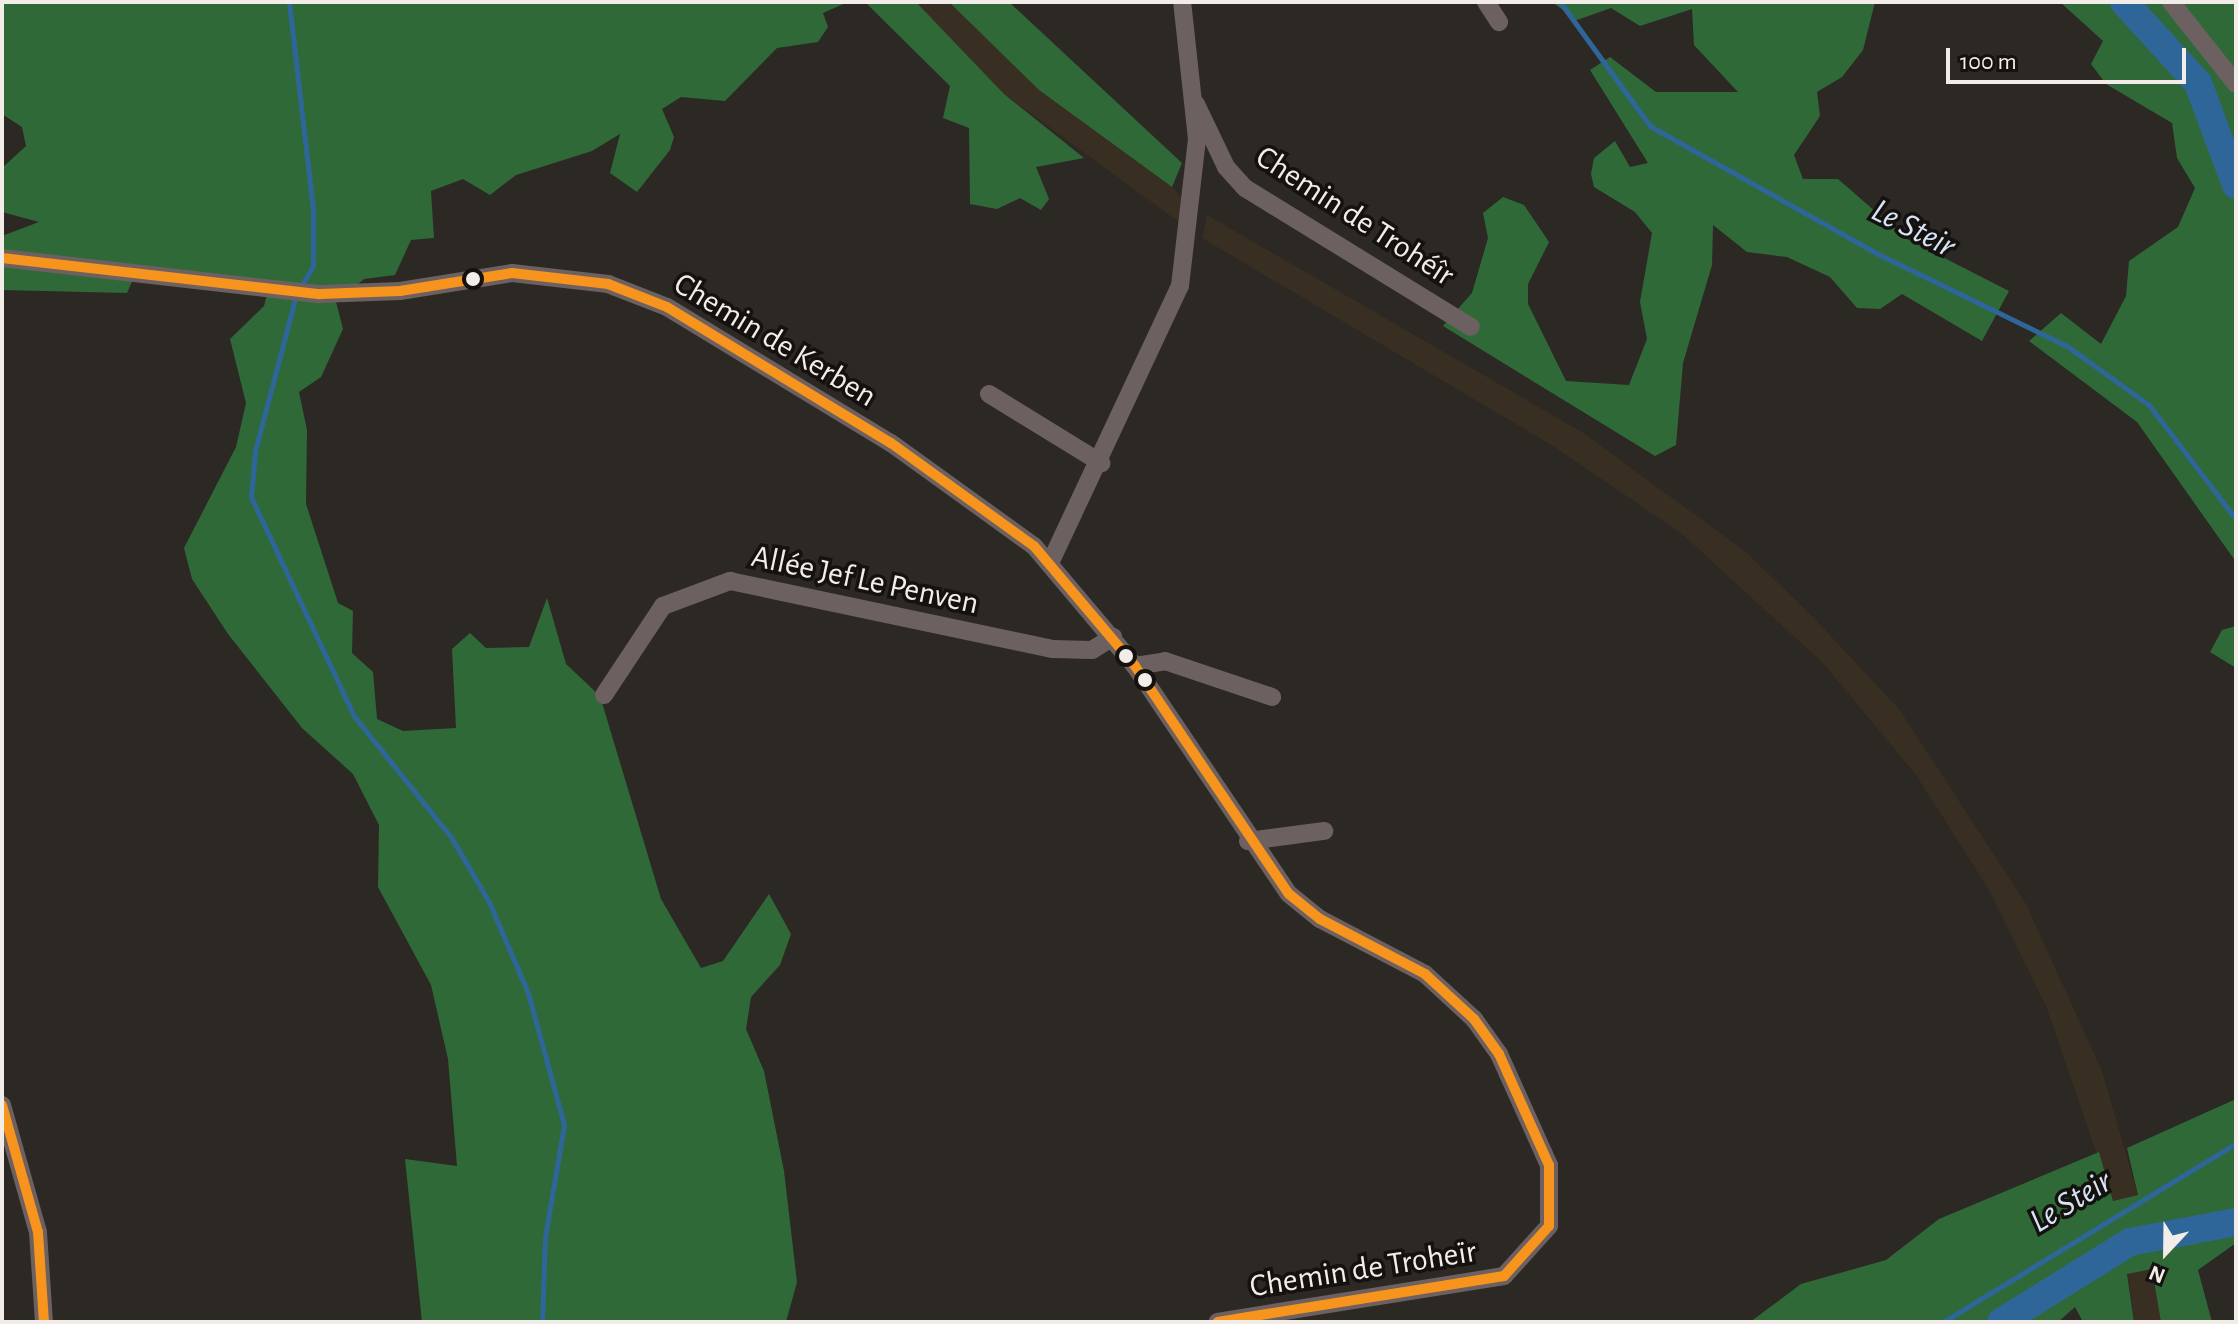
<!DOCTYPE html>
<html>
<head>
<meta charset="utf-8">
<style>
	body { margin:0 }
	#map { position:relative; width:2238px; height:1324px; overflow:hidden; background:#2c2824; font-family:"Alegreya Sans",sans-serif }
	div>[style] { position:absolute }
	.built>* { inset:0; background:#382e22; transform-origin:0 0 }
	.forest>* { inset:0; background:#306938 }
	.stream>* { height:5px; margin:-2.5px; padding:0 2.5px; transform-origin:2.5px; border-radius:2.5px; background:#2f6699 }
	.river>* { height:28px; margin:-14px; padding:0 14px; transform-origin:14px; border-radius:14px; background:#2f6699 }
	.minor>* { height:18px; margin:-9px; padding:0 9px; transform-origin:9px; border-radius:9px; background:#6d6060 }
	.bus-1>* { height:10px; margin:-5px; padding:0 5px; transform-origin:5px; border-radius:5px; background:#f7941d }
	.dots>* { width:22px; height:22px; translate:-50% -50%; box-sizing:border-box; border:4px solid #14110e; border-radius:50% }
	span { translate:-50% -50%; white-space:nowrap; text-align:center; line-height:1.15; -webkit-text-stroke:7px #14110e; paint-order:stroke }
	.street-label { font-size:32px; color:#f2ede8 }
	.water-label { font-size:34px; color:#d6e5f6; font-style:italic }
	.frame { position:absolute; inset:0; border:4px solid #f2ede8; pointer-events:none }
	.north { position:absolute; left:2126px; top:1212px; width:80px; height:80px; -webkit-text-stroke:6px #14110e; paint-order:stroke; rotate:202deg; font-size:22px; font-weight:700; line-height:32px; text-align:center; color:#f2ede8 }
	.north::after { content:''; display:block; margin:auto; width:28px; height:36px; background:#f2ede8; clip-path:polygon(50% 0,100% 100%,50% 72%,0 100%) }
	.scale { position:absolute; left:1946px; top:48px; width:240px; height:36px; box-sizing:border-box; border:4px solid #f2ede8; border-top:0; padding-left:10px; font-size:24px; line-height:28px; white-space:nowrap; color:#f2ede8; -webkit-text-stroke:6px #14110e; paint-order:stroke }
</style>
</head>
<body>
<div id="map">
	<div class="built">
		<div style="clip-path:polygon(916px 2px,949px 2px,1039px 90px,1172px 187px,1183px 199px,1183px 225px,1004px 94px)"></div>
		<div style="clip-path:polygon(1207px 215px,1582px 432px,1746px 552px,1813px 617px,1899px 709px,2026px 904px,2102px 1071px,2138px 1195px,2113px 1201px,2046px 1006px,1988px 888px,1916px 775px,1823px 663px,1681px 533px,1553px 446px,1202px 238px)"></div>
		<div style="left:2153px;top:1269px;width:54px;height:26px;rotate:81deg"></div>
	</div>
	<div class="forest">
		<div style="clip-path:polygon(2px 2px,848px 2px,823px 13px,828px 27px,818px 42px,777px 48px,725px 101px,681px 97px,662px 109px,674px 137px,670px 150px,637px 192px,610px 173px,620px 134px,592px 151px,516px 175px,490px 195px,463px 179px,431px 191px,434px 238px,411px 240px,395px 275px,364px 279px,336px 302px,343px 329px,321px 377px,299px 392px,307px 430px,306px 504px,338px 603px,353px 611px,352px 653px,373px 672px,377px 719px,403px 731px,456px 728px,452px 649px,470px 633px,486px 648px,529px 647px,547px 598px,566px 664px,600px 696px,661px 899px,701px 968px,723px 961px,769px 894px,791px 934px,780px 965px,751px 997px,746px 1029px,764px 1071px,784px 1171px,797px 1282px,786px 1322px,422px 1322px,405px 1159px,457px 1166px,448px 1059px,431px 985px,378px 887px,379px 825px,353px 774px,302px 728px,228px 634px,192px 579px,184px 548px,236px 447px,246px 403px,230px 339px,264px 306px,270px 283px,137px 270px,127px 293px,2px 290px,2px 236px,39px 222px,2px 212px,2px 168px,26px 146px,22px 127px,2px 114px)"></div>
		<div style="clip-path:polygon(865px 2px,916px 2px,1004px 94px,1084px 158px,1036px 167px,1049px 199px,1041px 210px,1020px 198px,997px 209px,970px 204px,969px 128px,943px 118px,950px 86px)"></div>
		<div style="clip-path:polygon(949px 2px,1009px 2px,1182px 163px,1172px 187px,1039px 90px)"></div>
		<div style="clip-path:polygon(1552px 2px,1875px 2px,1863px 50px,1842px 77px,1817px 92px,1820px 116px,1794px 155px,1803px 179px,1838px 179px,1907px 239px,2009px 291px,1982px 341px,1902px 294px,1880px 309px,1857px 308px,1830px 277px,1787px 257px,1747px 252px,1713px 225px,1712px 265px,1683px 363px,1676px 445px,1655px 456px,1443px 326px,1472px 293px,1488px 238px,1483px 213px,1503px 197px,1524px 205px,1549px 242px,1528px 284px,1528px 304px,1566px 381px,1629px 385px,1647px 339px,1640px 302px,1652px 233px,1635px 212px,1594px 187px,1591px 174px,1594px 158px,1615px 141px,1630px 167px,1648px 163px,1590px 70px,1610px 57px,1656px 92px,1738px 92px,1694px 45px,1692px 9px,1640px 26px,1611px 8px,1577px 20px)"></div>
		<div style="clip-path:polygon(2060px 2px,2236px 2px,2236px 562px,2137px 422px,2029px 341px,2061px 313px,2101px 344px,2126px 296px,2129px 261px,2178px 227px,2195px 188px,2177px 158px,2172px 123px,2106px 84px,2091px 64px,2103px 41px)"></div>
		<div style="clip-path:polygon(2236px 626px,2236px 668px,2210px 652px,2222px 630px)"></div>
		<div style="clip-path:polygon(2236px 1099px,2236px 1243px,2198px 1270px,2212px 1322px,2161px 1322px,2152px 1269px,2127px 1274px,2134px 1322px,2083px 1322px,2075px 1307px,2058px 1322px,1750px 1322px,1801px 1284px,1886px 1260px,1939px 1219px,2099px 1152px,2113px 1201px,2138px 1195px,2127px 1148px)"></div>
	</div>
	<div class="stream">
		<div style="left:289px;top:2px;width:210px;rotate:83.4deg"></div>
		<div style="left:313px;top:211px;width:55px;rotate:90deg"></div>
		<div style="left:313px;top:266px;width:23px;rotate:121deg"></div>
		<div style="left:1560px;top:2px;width:153px;rotate:54deg"></div>
		<div style="left:1650px;top:126px;width:259px;rotate:29.3deg"></div>
		<div style="left:1876px;top:253px;width:212px;rotate:26deg"></div>
		<div style="left:2067px;top:346px;width:101px;rotate:35.7deg"></div>
		<div style="left:2149px;top:405px;width:143px;rotate:52.7deg"></div>
		<div style="left:296px;top:295px;width:161px;rotate:104.7deg"></div>
		<div style="left:255px;top:451px;width:46px;rotate:95deg"></div>
		<div style="left:251px;top:497px;width:242px;rotate:64.8deg"></div>
		<div style="left:354px;top:716px;width:155px;rotate:51.3deg"></div>
		<div style="left:451px;top:837px;width:75px;rotate:59.7deg"></div>
		<div style="left:489px;top:902px;width:99px;rotate:66.8deg"></div>
		<div style="left:528px;top:993px;width:137px;rotate:74.7deg"></div>
		<div style="left:564px;top:1125px;width:114px;rotate:99.6deg"></div>
		<div style="left:545px;top:1237px;width:85px;rotate:92deg"></div>
		<div style="left:1943px;top:1322px;width:343px;rotate:-31.4deg"></div>
	</div>
	<div class="river">
		<div style="left:2124px;top:2px;width:110px;rotate:47.6deg"></div>
		<div style="left:2198px;top:83px;width:109px;rotate:69.6deg"></div>
		<div style="left:2001px;top:1322px;width:152px;rotate:-31.8deg"></div>
		<div style="left:2130px;top:1242px;width:108px;rotate:-10.7deg"></div>
	</div>
	<div class="minor">
		<div style="left:1486px;top:2px;width:24px;rotate:57deg"></div>
		<div style="left:2171px;top:2px;width:105px;rotate:51.6deg"></div>
		<div style="left:1196px;top:104px;width:70px;rotate:64.5deg"></div>
		<div style="left:1226px;top:167px;width:28px;rotate:48deg"></div>
		<div style="left:1245px;top:188px;width:265px;rotate:31.6deg"></div>
		<div style="left:2px;top:258px;width:320px;rotate:6.5deg"></div>
		<div style="left:320px;top:294px;width:80px;rotate:-2.1deg"></div>
		<div style="left:400px;top:291px;width:113px;rotate:-9.1deg"></div>
		<div style="left:512px;top:273px;width:97px;rotate:6.5deg"></div>
		<div style="left:608px;top:284px;width:63px;rotate:21.3deg"></div>
		<div style="left:667px;top:307px;width:262px;rotate:31.3deg"></div>
		<div style="left:891px;top:443px;width:176px;rotate:35.8deg"></div>
		<div style="left:1034px;top:546px;width:157px;rotate:49.9deg"></div>
		<div style="left:1135px;top:666px;width:275px;rotate:56deg"></div>
		<div style="left:1289px;top:894px;width:40px;rotate:39deg"></div>
		<div style="left:1320px;top:919px;width:119px;rotate:27.6deg"></div>
		<div style="left:1425px;top:974px;width:67px;rotate:42.6deg"></div>
		<div style="left:1474px;top:1019px;width:43px;rotate:54.5deg"></div>
		<div style="left:1499px;top:1054px;width:122px;rotate:65.8deg"></div>
		<div style="left:1549px;top:1165px;width:61px;rotate:90deg"></div>
		<div style="left:1549px;top:1226px;width:67px;rotate:132deg"></div>
		<div style="left:1504px;top:1276px;width:290px;rotate:170.9deg"></div>
		<div style="left:989px;top:394px;width:132px;rotate:31.6deg"></div>
		<div style="left:1051px;top:561px;width:304px;rotate:-64.9deg"></div>
		<div style="left:1180px;top:286px;width:148px;rotate:-83.4deg"></div>
		<div style="left:1197px;top:139px;width:138px;rotate:-96.2deg"></div>
		<div style="left:1135px;top:666px;width:30px;rotate:-9deg"></div>
		<div style="left:1165px;top:661px;width:113px;rotate:18.6deg"></div>
		<div style="left:604px;top:695px;width:107px;rotate:-56.5deg"></div>
		<div style="left:663px;top:606px;width:72px;rotate:-20.5deg"></div>
		<div style="left:730px;top:581px;width:329px;rotate:11.9deg"></div>
		<div style="left:1052px;top:649px;width:40px;rotate:1.4deg"></div>
		<div style="left:1092px;top:650px;width:25px;rotate:-32deg"></div>
		<div style="left:1248px;top:841px;width:77px;rotate:-7.5deg"></div>
		<div style="left:2px;top:1105px;width:132px;rotate:74.2deg"></div>
		<div style="left:38px;top:1232px;width:90px;rotate:86.2deg"></div>
	</div>
	<div class="bus-1">
		<div style="left:2px;top:258px;width:320px;rotate:6.5deg"></div>
		<div style="left:320px;top:294px;width:80px;rotate:-2.1deg"></div>
		<div style="left:400px;top:291px;width:113px;rotate:-9.1deg"></div>
		<div style="left:512px;top:273px;width:97px;rotate:6.5deg"></div>
		<div style="left:608px;top:284px;width:63px;rotate:21.3deg"></div>
		<div style="left:667px;top:307px;width:262px;rotate:31.3deg"></div>
		<div style="left:891px;top:443px;width:176px;rotate:35.8deg"></div>
		<div style="left:1034px;top:546px;width:157px;rotate:49.9deg"></div>
		<div style="left:1135px;top:666px;width:275px;rotate:56deg"></div>
		<div style="left:1289px;top:894px;width:40px;rotate:39deg"></div>
		<div style="left:1320px;top:919px;width:119px;rotate:27.6deg"></div>
		<div style="left:1425px;top:974px;width:67px;rotate:42.6deg"></div>
		<div style="left:1474px;top:1019px;width:43px;rotate:54.5deg"></div>
		<div style="left:1499px;top:1054px;width:122px;rotate:65.8deg"></div>
		<div style="left:1549px;top:1165px;width:61px;rotate:90deg"></div>
		<div style="left:1549px;top:1226px;width:67px;rotate:132deg"></div>
		<div style="left:1504px;top:1276px;width:290px;rotate:170.9deg"></div>
		<div style="left:2px;top:1105px;width:132px;rotate:74.2deg"></div>
		<div style="left:38px;top:1232px;width:90px;rotate:86.2deg"></div>
	</div>
	<div class="dots">
		<div style="left:473px;top:279px;background:#f2ede8"></div>
		<div style="left:1126px;top:656px;background:#f2ede8"></div>
		<div style="left:1145px;top:680px;background:#f2ede8"></div>
	</div>
	<div class="street-label">
		<span style="left:1355px;top:216px;rotate:33deg">Chemin de Trohéîr</span>
		<span style="left:775px;top:340px;rotate:31deg">Chemin de Kerben</span>
		<span style="left:865px;top:580px;rotate:12deg">Allée Jef Le Penven</span>
		<span style="left:1363px;top:1269px;rotate:-9deg">Chemin de Troheïr</span>
	</div>
	<div class="water-label">
		<span style="left:1913px;top:229px;rotate:27deg">Le Steir</span>
		<span style="left:2071px;top:1202px;rotate:-31deg">Le Steir</span>
	</div>
	<div class="frame"></div>
	<div class="north">N</div>
	<div class="scale">100 m</div>
</div>
</body>
</html>
